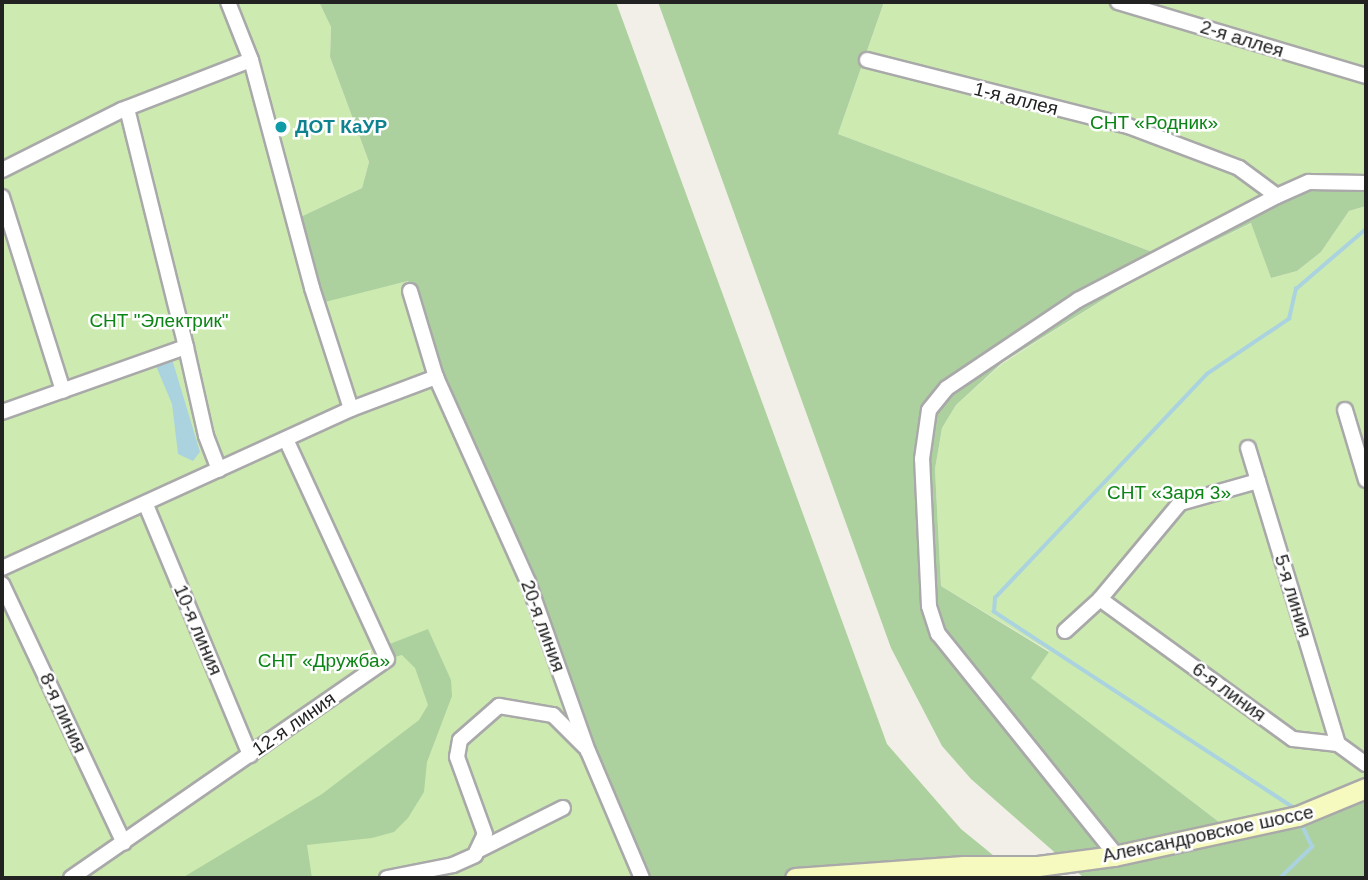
<!DOCTYPE html>
<html>
<head>
<meta charset="utf-8">
<style>
	body { margin:0 }
	#map { position:relative; width:1368px; height:880px; overflow:hidden; background:#f2efe9; font-family:Helvetica,sans-serif }
	div>[style] { position:absolute }
	.grass>* { inset:0; background:#cdebb0 }
	.forest>* { inset:0; background:#add19e }
	.water>* { inset:0; background:#aad3df }
	.stream>* { height:3.5px; margin:-1.75px; padding:0 1.75px; transform-origin:1.75px; border-radius:1.75px; background:#aad3df }
	.roads { filter:drop-shadow(2px 0 #a9a9a9) drop-shadow(-2px 0 #a9a9a9) drop-shadow(0 2px #a9a9a9) drop-shadow(0 -2px #a9a9a9) }
	.street>* { height:14px; margin:-7px; padding:0 7px; transform-origin:7px; border-radius:7px; background:#fff }
	.secondary>* { height:19px; margin:-9.5px; padding:0 9.5px; transform-origin:9.5px; border-radius:9.5px; background:#f7fabf }
	.dots>* { width:19px; height:19px; translate:-50% -50%; box-sizing:border-box; border:4px solid #fff; border-radius:50% }
	span { translate:-50% -50%; white-space:nowrap; text-align:center; line-height:1.15; -webkit-text-stroke:5px #fff; paint-order:stroke }
	.street-label { font-size:19px; color:#222 }
	.park-label { font-size:19px; color:#0c8416 }
	.culture-label { font-size:19px; color:#0d838f; font-weight:700 }
	.left { translate:0 -50%; text-align:left }
	.frame { position:absolute; inset:0; border:4px solid #222; pointer-events:none }
</style>
</head>
<body>
<div id="map">
	<div class="grass">
		<div style="clip-path:polygon(2px 2px,319px 2px,331px 27px,330px 57px,369px 162px,362px 188px,294px 220px,318px 303px,408px 281px,642px 878px,2px 878px)"></div>
		<div style="clip-path:polygon(884px 2px,1366px 2px,1366px 182px,1349px 179px,1163px 256px,838px 134px)"></div>
		<div style="clip-path:polygon(1366px 206px,1366px 788px,1232px 832px,1030px 678px,1049px 651px,941px 586px,935px 469px,942px 428px,956px 405px,1003px 363px,1133px 281px,1252px 223px,1271px 278px,1297px 271px,1321px 252px,1349px 211px)"></div>
	</div>
	<div class="forest">
		<div style="clip-path:polygon(319px 2px,616px 2px,887px 744px,961px 829px,1021px 878px,642px 878px,437px 380px,408px 281px,317px 304px,294px 220px,362px 188px,369px 162px,330px 57px,331px 27px)"></div>
		<div style="clip-path:polygon(658px 2px,884px 2px,838px 134px,1163px 256px,1309px 182px,1366px 182px,1366px 206px,1349px 211px,1321px 252px,1297px 271px,1271px 278px,1251px 223px,1133px 281px,1003px 362px,956px 405px,942px 428px,935px 469px,941px 586px,1049px 652px,1031px 678px,1232px 832px,1366px 788px,1366px 878px,1084px 878px,971px 779px,942px 746px,891px 648px)"></div>
		<div style="clip-path:polygon(428px 629px,451px 680px,452px 696px,427px 762px,424px 792px,408px 818px,394px 832px,372px 838px,307px 845px,312px 878px,182px 878px,322px 794px,419px 720px,428px 705px,415px 668px,402px 655px,387px 659px,382px 647px)"></div>
	</div>
	<div class="water">
		<div style="clip-path:polygon(172px 359px,200px 452px,193px 461px,178px 454px,172px 404px,156px 366px)"></div>
	</div>
	<div class="stream">
		<div style="left:1295px;top:809px;width:360px;rotate:-146.8deg"></div>
		<div style="left:994px;top:612px;width:14px;rotate:-86deg"></div>
		<div style="left:995px;top:598px;width:308px;rotate:-46.6deg"></div>
		<div style="left:1207px;top:374px;width:99px;rotate:-33.9deg"></div>
		<div style="left:1289px;top:319px;width:31px;rotate:-77deg"></div>
		<div style="left:1296px;top:289px;width:92px;rotate:-40.6deg"></div>
		<div style="left:1280px;top:878px;width:45px;rotate:-44.1deg"></div>
		<div style="left:1312px;top:847px;width:26px;rotate:-115deg"></div>
	</div>
	<div class="roads">
		<div class="street">
			<div style="left:228px;top:2px;width:62px;rotate:68.4deg"></div>
			<div style="left:251px;top:60px;width:236px;rotate:75deg"></div>
			<div style="left:312px;top:288px;width:127px;rotate:72.1deg"></div>
			<div style="left:1118px;top:2px;width:259px;rotate:16.6deg"></div>
			<div style="left:867px;top:60px;width:269px;rotate:14.2deg"></div>
			<div style="left:1128px;top:126px;width:119px;rotate:20.7deg"></div>
			<div style="left:1239px;top:168px;width:47px;rotate:36.4deg"></div>
			<div style="left:2px;top:170px;width:134px;rotate:-26.6deg"></div>
			<div style="left:122px;top:110px;width:138px;rotate:-21.2deg"></div>
			<div style="left:2px;top:197px;width:203px;rotate:72.5deg"></div>
			<div style="left:410px;top:291px;width:90px;rotate:73.2deg"></div>
			<div style="left:436px;top:377px;width:225px;rotate:65.8deg"></div>
			<div style="left:528px;top:582px;width:179px;rotate:70.5deg"></div>
			<div style="left:588px;top:751px;width:138px;rotate:67deg"></div>
			<div style="left:186px;top:347px;width:91px;rotate:77.3deg"></div>
			<div style="left:206px;top:436px;width:36px;rotate:69deg"></div>
			<div style="left:1345px;top:410px;width:73px;rotate:73.3deg"></div>
			<div style="left:2px;top:412px;width:195px;rotate:-19.5deg"></div>
			<div style="left:186px;top:347px;width:246px;rotate:-103.9deg"></div>
			<div style="left:1248px;top:448px;width:309px;rotate:73.1deg"></div>
			<div style="left:146px;top:505px;width:271px;rotate:67.4deg"></div>
			<div style="left:2px;top:568px;width:384px;rotate:-24.5deg"></div>
			<div style="left:351px;top:409px;width:91px;rotate:-20.6deg"></div>
			<div style="left:2px;top:584px;width:286px;rotate:64.8deg"></div>
			<div style="left:1100px;top:599px;width:238px;rotate:36deg"></div>
			<div style="left:1293px;top:739px;width:45px;rotate:6.3deg"></div>
			<div style="left:1338px;top:744px;width:34px;rotate:36deg"></div>
			<div style="left:1065px;top:631px;width:47px;rotate:-42.4deg"></div>
			<div style="left:1100px;top:599px;width:125px;rotate:-50.2deg"></div>
			<div style="left:1180px;top:503px;width:81px;rotate:-15.8deg"></div>
			<div style="left:477px;top:851px;width:96px;rotate:-26.6deg"></div>
			<div style="left:1116px;top:855px;width:284px;rotate:-128.8deg"></div>
			<div style="left:938px;top:634px;width:29px;rotate:-108deg"></div>
			<div style="left:929px;top:606px;width:147px;rotate:-92.7deg"></div>
			<div style="left:922px;top:459px;width:49px;rotate:-81.9deg"></div>
			<div style="left:929px;top:410px;width:28px;rotate:-51deg"></div>
			<div style="left:947px;top:388px;width:158px;rotate:-33.9deg"></div>
			<div style="left:1078px;top:300px;width:225px;rotate:-27.6deg"></div>
			<div style="left:1277px;top:196px;width:35px;rotate:-24deg"></div>
			<div style="left:1309px;top:182px;width:57px;rotate:1deg"></div>
			<div style="left:71px;top:878px;width:384px;rotate:-34.7deg"></div>
			<div style="left:387px;top:659px;width:242px;rotate:-114.7deg"></div>
			<div style="left:387px;top:878px;width:67px;rotate:-11.1deg"></div>
			<div style="left:453px;top:865px;width:24px;rotate:-24deg"></div>
			<div style="left:475px;top:855px;width:23px;rotate:-65deg"></div>
			<div style="left:485px;top:834px;width:82px;rotate:-110deg"></div>
			<div style="left:457px;top:757px;width:17px;rotate:-80deg"></div>
			<div style="left:460px;top:740px;width:52px;rotate:-41.1deg"></div>
			<div style="left:499px;top:706px;width:55px;rotate:9.5deg"></div>
			<div style="left:553px;top:715px;width:45px;rotate:45deg"></div>
		</div>
		<div class="secondary">
			<div style="left:795px;top:878px;width:169px;rotate:-4.1deg"></div>
			<div style="left:964px;top:866px;width:74px"></div>
			<div style="left:1038px;top:866px;width:77px;rotate:-7.5deg"></div>
			<div style="left:1114px;top:856px;width:188px;rotate:-12.3deg"></div>
			<div style="left:1298px;top:816px;width:74px;rotate:-22.4deg"></div>
		</div>
	</div>
	<div class="dots">
		<div style="left:281px;top:127px;background:#0f9aa8"></div>
	</div>
	<div class="street-label">
		<span style="left:1242px;top:39px;rotate:17deg">2-я аллея</span>
		<span style="left:1016px;top:99px;rotate:14deg">1-я аллея</span>
		<span style="left:1293px;top:596px;rotate:73deg">5-я линия</span>
		<span style="left:543px;top:626px;rotate:70deg">20-я линия</span>
		<span style="left:198px;top:630px;rotate:67deg">10-я линия</span>
		<span style="left:1229px;top:692px;rotate:36deg">6-я линия</span>
		<span style="left:63px;top:713px;rotate:65deg">8-я линия</span>
		<span style="left:294px;top:724px;rotate:-35deg">12-я линия</span>
		<span style="left:1208px;top:834px;rotate:-12deg">Александровское шоссе</span>
	</div>
	<div class="park-label">
		<span style="left:1154px;top:123px">СНТ «Родник»</span>
		<span style="left:159px;top:321px">СНТ "Электрик"</span>
		<span style="left:1169px;top:493px">СНТ «Заря 3»</span>
		<span style="left:324px;top:661px">СНТ «Дружба»</span>
	</div>
	<div class="culture-label">
		<span class="left" style="left:295px;top:127px">ДОТ КаУР</span>
	</div>
	<div class="frame"></div>
</div>
</body>
</html>
